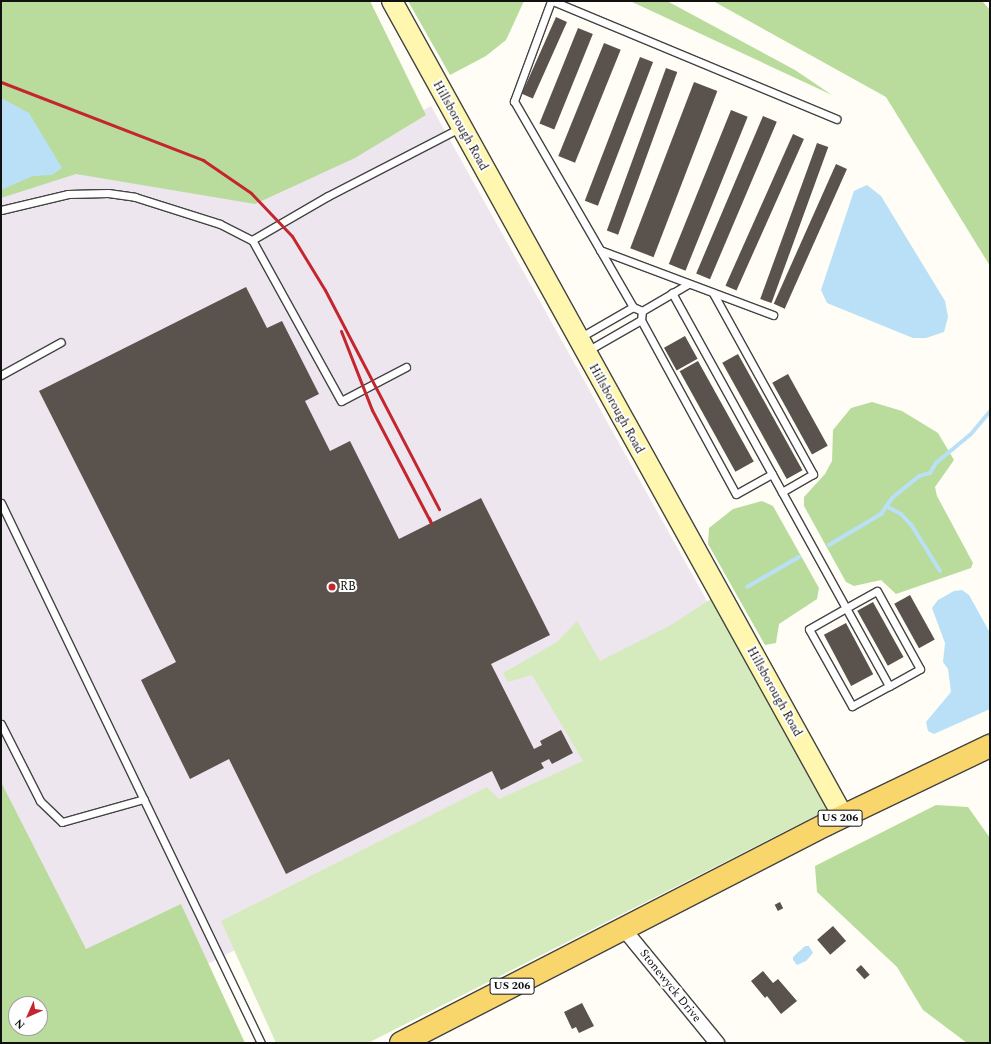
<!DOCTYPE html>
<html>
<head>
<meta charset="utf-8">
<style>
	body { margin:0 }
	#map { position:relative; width:991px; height:1044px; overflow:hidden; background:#fffdf5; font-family:Spectral,serif }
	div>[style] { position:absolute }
	.industrial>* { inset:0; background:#eee6ef }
	.green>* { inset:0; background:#d5ebbd }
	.forest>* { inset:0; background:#b9dc9c }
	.water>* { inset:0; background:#b9e0f7 }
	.stream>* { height:4px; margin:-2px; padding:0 2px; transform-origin:2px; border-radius:2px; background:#b9e0f7 }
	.building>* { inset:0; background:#5a524d; transform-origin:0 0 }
	.roads { filter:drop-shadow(1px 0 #444) drop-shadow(-1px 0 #444) drop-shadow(0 1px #444) drop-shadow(0 -1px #444) }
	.lane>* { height:7px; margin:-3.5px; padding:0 3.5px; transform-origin:3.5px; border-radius:3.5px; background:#fff }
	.street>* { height:14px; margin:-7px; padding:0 7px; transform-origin:7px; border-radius:7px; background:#fff }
	.secondary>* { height:20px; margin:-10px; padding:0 10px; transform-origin:10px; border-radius:10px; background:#fff6b0 }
	.primary>* { height:22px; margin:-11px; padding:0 11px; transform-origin:11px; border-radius:11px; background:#f9d66b }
	.rail>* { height:3px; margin:-1.5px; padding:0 1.5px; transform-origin:1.5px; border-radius:1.5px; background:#c4262e }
	.dots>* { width:11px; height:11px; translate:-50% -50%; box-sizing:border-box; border:2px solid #fff; border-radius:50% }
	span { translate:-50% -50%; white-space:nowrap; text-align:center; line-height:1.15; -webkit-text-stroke:4px #fff; paint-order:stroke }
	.shield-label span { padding:1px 3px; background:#fff; border:1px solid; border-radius:3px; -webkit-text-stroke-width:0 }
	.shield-label { font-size:11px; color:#111; font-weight:700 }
	.street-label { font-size:12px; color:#111 }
	.poi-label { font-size:12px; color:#111 }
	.left { translate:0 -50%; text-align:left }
	.frame { position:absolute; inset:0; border:2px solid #111; pointer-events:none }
	.north { position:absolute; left:8px; top:996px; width:40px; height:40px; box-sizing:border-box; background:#fff; border:1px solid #a0a0a0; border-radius:50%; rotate:225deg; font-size:11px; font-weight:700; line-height:16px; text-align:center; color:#111 }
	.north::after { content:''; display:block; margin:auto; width:14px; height:18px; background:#c4262e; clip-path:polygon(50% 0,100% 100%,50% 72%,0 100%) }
</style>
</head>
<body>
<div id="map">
	<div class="industrial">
		<div style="clip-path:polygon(431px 106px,755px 687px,101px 1018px,1px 827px,1px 180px,65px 145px,277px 190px)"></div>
	</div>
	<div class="green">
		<div style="clip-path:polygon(711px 599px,827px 810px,368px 1043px,276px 1043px,221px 921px,487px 787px,499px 799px,583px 761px,532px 675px,508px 682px,503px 673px,557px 642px,577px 621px,600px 661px,671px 625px)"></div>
	</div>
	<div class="forest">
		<div style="clip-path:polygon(1px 1px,370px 1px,426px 115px,355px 158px,255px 204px,76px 174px,1px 198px)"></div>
		<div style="clip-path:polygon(408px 1px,524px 1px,506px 40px,486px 56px,450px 75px)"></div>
		<div style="clip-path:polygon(630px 1px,667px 1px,795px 70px,832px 95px)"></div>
		<div style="clip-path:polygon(713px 1px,982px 1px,990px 10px,990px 266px,886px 97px)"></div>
		<div style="clip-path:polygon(872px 402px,902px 411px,938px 433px,954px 460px,935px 487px,937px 496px,973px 563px,971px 568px,896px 594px,881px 580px,854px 586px,846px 582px,804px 506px,804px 497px,825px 474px,832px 461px,833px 430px,851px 408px)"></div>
		<div style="clip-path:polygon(762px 501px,773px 506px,819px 588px,817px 599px,779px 624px,776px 643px,765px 645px,708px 544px,709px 528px,733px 509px)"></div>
		<div style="clip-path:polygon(evenodd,1px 782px,86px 949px,181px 904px,245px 1043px,1px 1043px,1px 782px,16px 1004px,40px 1004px,40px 1028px,16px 1028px,16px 1004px)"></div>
		<div style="clip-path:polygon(936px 805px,968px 807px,990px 838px,990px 1043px,967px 1043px,923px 1010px,897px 967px,817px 892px,815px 866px)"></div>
	</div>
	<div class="water">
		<div style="clip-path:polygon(1px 98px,29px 113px,62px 168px,52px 175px,33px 176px,1px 190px)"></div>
		<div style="clip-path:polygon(867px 185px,881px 196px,945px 301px,948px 317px,944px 332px,926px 338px,913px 338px,827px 303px,821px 290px,854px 191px)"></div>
		<div style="clip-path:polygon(962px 590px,969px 595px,990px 633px,990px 709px,934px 734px,928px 731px,926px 722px,951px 692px,948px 669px,943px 662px,945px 643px,932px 608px,938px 600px,954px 591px)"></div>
		<div style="clip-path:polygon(805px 946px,809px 946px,813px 953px,806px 961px,797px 965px,793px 960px,793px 957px)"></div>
	</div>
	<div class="stream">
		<div style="left:886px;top:506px;width:17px;rotate:28deg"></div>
		<div style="left:901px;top:514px;width:16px;rotate:47deg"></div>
		<div style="left:912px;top:526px;width:53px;rotate:58.1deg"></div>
		<div style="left:829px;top:545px;width:61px;rotate:-30.8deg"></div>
		<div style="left:881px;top:514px;width:19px;rotate:-55deg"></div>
		<div style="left:892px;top:498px;width:35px;rotate:-39deg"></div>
		<div style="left:919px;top:476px;width:11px;rotate:-15deg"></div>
		<div style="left:930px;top:473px;width:12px;rotate:-59deg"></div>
		<div style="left:936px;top:463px;width:45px;rotate:-39.6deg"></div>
		<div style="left:971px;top:434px;width:30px;rotate:-50deg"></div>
		<div style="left:747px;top:587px;width:60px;rotate:-30deg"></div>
	</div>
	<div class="building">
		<div style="left:556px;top:17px;width:12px;height:84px;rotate:24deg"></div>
		<div style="left:578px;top:28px;width:16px;height:103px;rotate:22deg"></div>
		<div style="left:604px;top:43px;width:18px;height:122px;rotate:22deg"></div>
		<div style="left:640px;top:57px;width:14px;height:154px;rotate:21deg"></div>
		<div style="left:666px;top:68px;width:12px;height:173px;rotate:20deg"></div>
		<div style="left:694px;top:82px;width:25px;height:178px;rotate:21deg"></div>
		<div style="left:731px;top:110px;width:18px;height:166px;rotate:22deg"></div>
		<div style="left:763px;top:116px;width:15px;height:171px;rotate:23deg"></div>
		<div style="left:793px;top:134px;width:12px;height:166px;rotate:24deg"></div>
		<div style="left:817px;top:143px;width:12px;height:166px;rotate:20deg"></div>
		<div style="left:836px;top:164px;width:12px;height:153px;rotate:24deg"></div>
		<div style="clip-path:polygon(246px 287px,267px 328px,282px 321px,319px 394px,305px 401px,330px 451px,350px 441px,399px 539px,481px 498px,550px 635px,491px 664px,534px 749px,542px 745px,540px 741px,561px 730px,573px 753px,552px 764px,549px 759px,541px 763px,544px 768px,501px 790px,492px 771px,286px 874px,229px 759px,190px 779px,141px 680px,176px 662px,39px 391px)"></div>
		<div style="left:685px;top:336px;width:26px;height:24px;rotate:61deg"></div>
		<div style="left:738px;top:354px;width:133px;height:18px;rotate:61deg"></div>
		<div style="left:698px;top:361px;width:115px;height:21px;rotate:61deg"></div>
		<div style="left:788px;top:374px;width:82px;height:18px;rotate:61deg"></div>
		<div style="left:910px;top:595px;width:51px;height:18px;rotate:61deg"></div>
		<div style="left:873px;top:602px;width:63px;height:18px;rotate:61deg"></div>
		<div style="left:846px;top:623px;width:58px;height:25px;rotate:62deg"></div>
		<div style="left:780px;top:902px;width:7px;height:6px;rotate:63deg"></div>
		<div style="left:833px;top:926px;width:20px;height:21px;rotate:49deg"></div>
		<div style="left:861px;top:965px;width:13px;height:7px;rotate:48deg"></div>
		<div style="clip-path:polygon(763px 971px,773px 983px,778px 979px,797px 1001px,781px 1014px,767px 996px,765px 998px,751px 981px)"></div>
		<div style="clip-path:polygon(582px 1003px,594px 1026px,579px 1033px,576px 1027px,572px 1029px,564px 1012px)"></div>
	</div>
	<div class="roads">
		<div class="lane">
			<div style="left:551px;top:1px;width:107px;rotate:110.3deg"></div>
			<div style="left:514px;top:101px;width:238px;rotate:60deg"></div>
			<div style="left:633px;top:307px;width:10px;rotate:24deg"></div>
			<div style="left:642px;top:311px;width:9px;rotate:96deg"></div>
			<div style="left:641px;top:320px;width:198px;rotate:61.4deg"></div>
			<div style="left:736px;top:494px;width:41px;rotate:-29.1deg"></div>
			<div style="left:772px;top:474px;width:207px;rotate:-118.9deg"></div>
			<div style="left:553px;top:1px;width:307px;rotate:22.6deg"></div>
			<div style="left:1px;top:210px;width:69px;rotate:-13.4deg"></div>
			<div style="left:68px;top:194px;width:40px;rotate:-1.4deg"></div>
			<div style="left:108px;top:193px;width:27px;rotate:8deg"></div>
			<div style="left:135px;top:197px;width:89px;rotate:17.6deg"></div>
			<div style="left:220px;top:224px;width:36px;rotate:27deg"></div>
			<div style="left:600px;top:250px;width:185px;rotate:20.6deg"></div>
			<div style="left:713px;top:293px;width:207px;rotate:61.1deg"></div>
			<div style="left:813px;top:474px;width:36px;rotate:150deg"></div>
			<div style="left:642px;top:311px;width:53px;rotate:-30.4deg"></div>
			<div style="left:579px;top:338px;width:62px;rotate:-29.9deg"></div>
			<div style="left:587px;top:351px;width:62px;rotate:-29.9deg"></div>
			<div style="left:406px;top:367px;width:73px;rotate:152.4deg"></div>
			<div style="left:341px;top:401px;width:184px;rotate:-118.9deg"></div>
			<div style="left:252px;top:240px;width:88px;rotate:-30.1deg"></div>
			<div style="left:328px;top:196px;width:148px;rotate:-27.3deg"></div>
			<div style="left:1px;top:375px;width:68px;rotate:-28.8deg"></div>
			<div style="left:772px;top:474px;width:153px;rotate:61.1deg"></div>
			<div style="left:846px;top:608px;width:35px;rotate:-29deg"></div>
			<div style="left:877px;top:591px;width:89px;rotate:61.1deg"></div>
			<div style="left:920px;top:669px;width:35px;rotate:151deg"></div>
			<div style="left:1px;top:503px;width:599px;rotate:64.29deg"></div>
			<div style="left:846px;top:608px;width:89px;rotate:61.1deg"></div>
			<div style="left:889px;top:686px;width:42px;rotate:151.6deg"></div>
			<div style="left:852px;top:706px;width:88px;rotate:-119.2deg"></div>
			<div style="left:809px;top:629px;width:43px;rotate:-29.6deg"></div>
			<div style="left:1px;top:724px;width:86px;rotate:63.1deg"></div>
			<div style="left:40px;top:801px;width:30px;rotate:44deg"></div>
			<div style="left:62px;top:822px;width:85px;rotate:-15.7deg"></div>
		</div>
		<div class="street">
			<div style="left:623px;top:928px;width:149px;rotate:50.7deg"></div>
		</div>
		<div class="secondary">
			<div style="left:392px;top:1px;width:931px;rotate:61.04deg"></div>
		</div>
		<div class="primary">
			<div style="left:401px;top:1043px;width:479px;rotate:-27.2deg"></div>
			<div style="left:827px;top:824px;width:181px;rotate:-25.6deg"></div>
		</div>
	</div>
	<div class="rail">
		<div style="left:1px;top:82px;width:217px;rotate:21.1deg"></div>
		<div style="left:203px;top:160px;width:58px;rotate:34.5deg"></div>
		<div style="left:251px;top:193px;width:59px;rotate:46.4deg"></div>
		<div style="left:292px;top:236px;width:63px;rotate:58.6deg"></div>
		<div style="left:325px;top:290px;width:247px;rotate:62.5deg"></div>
		<div style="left:341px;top:331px;width:85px;rotate:68.6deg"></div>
		<div style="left:372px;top:410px;width:127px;rotate:62.4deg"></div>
		<div style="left:431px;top:523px;width:5px;rotate:-112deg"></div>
	</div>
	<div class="dots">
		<div style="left:332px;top:587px;background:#c4262e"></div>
	</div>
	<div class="shield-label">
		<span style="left:840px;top:818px">US 206</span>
		<span style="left:512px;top:986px">US 206</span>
	</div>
	<div class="street-label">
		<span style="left:460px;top:126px;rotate:61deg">Hillsborough Road</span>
		<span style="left:616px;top:409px;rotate:61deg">Hillsborough Road</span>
		<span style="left:774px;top:692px;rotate:61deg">Hillsborough Road</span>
		<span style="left:670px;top:986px;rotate:51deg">Stonewyck Drive</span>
	</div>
	<div class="poi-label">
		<span class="left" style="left:340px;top:587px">RB</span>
	</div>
	<div class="frame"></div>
	<div class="north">N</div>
</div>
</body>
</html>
